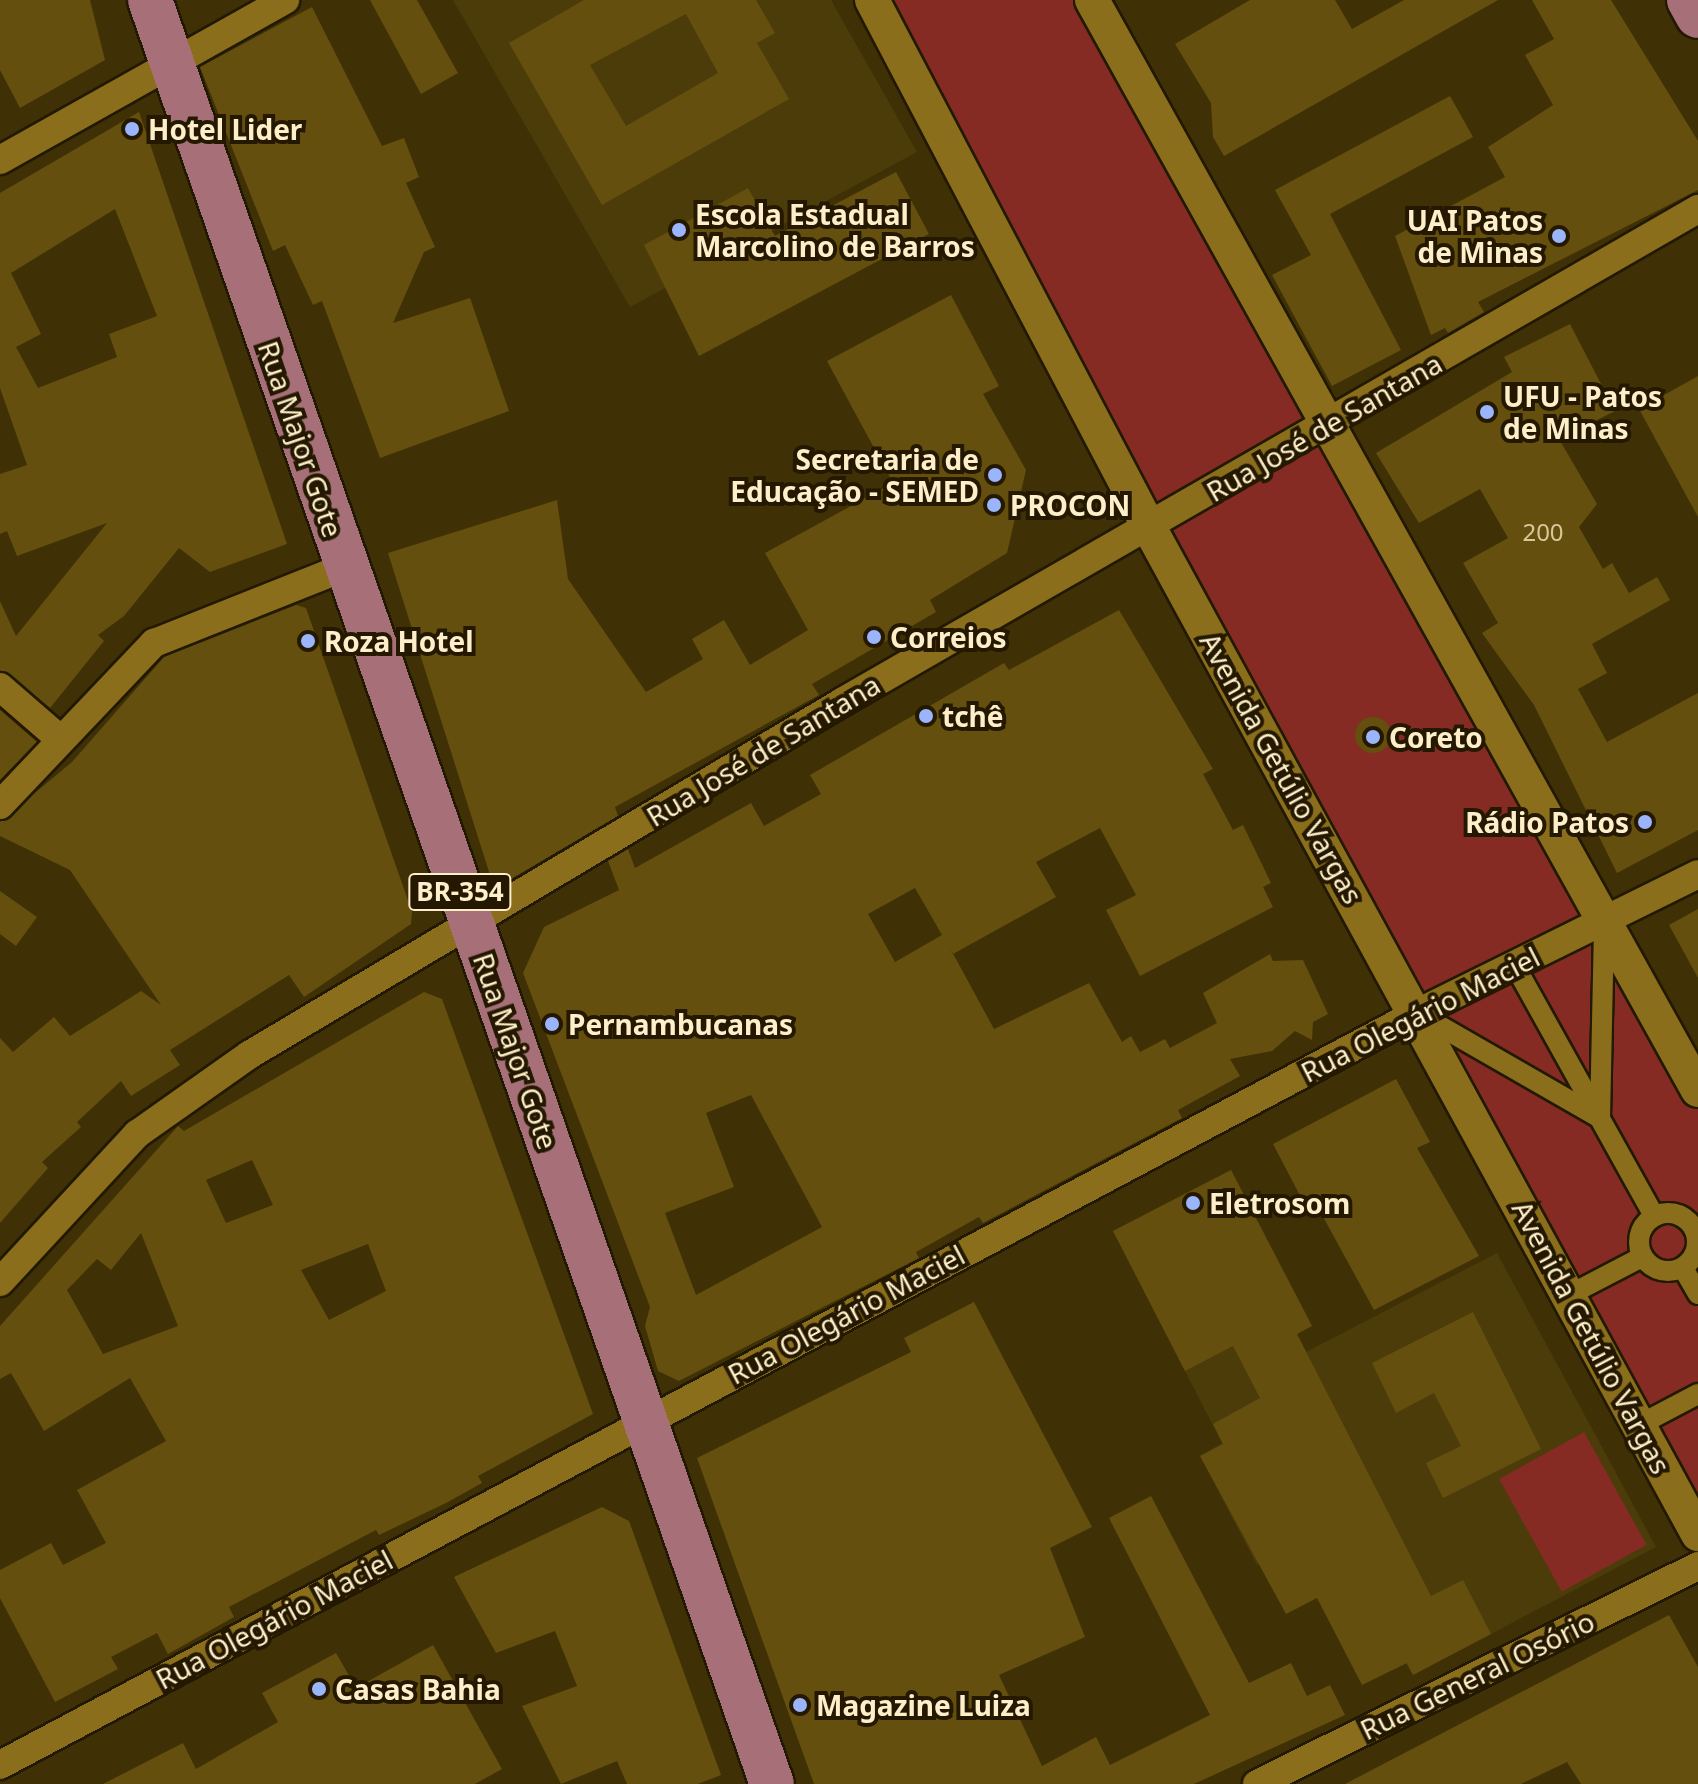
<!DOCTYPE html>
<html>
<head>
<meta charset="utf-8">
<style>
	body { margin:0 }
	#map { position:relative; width:1698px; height:1784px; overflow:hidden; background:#3f3105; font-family:"Noto Sans",sans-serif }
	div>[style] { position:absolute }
	.built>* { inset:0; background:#4c3c0a }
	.green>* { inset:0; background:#862b23; transform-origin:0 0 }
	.building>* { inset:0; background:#644f0e }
	.round { border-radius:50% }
	.roads { filter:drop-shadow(2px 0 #221902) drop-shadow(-2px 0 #221902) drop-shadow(0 2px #221902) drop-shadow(0 -2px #221902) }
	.pedestrian>* { height:20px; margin:-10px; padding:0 10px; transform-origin:10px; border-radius:10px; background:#8a6e1b }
	.pedestrian>.ring { margin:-10px; padding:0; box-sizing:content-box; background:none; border:20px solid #8a6e1b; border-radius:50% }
	.minor>* { height:28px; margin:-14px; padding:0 14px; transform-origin:14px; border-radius:14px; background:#8a6e1b }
	.tertiary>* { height:34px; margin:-17px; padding:0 17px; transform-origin:17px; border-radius:17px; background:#8a6e1b }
	.primary>* { height:44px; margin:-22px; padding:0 22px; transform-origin:22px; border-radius:22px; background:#a77078 }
	.dots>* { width:22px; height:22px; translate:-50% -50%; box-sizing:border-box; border:4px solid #241900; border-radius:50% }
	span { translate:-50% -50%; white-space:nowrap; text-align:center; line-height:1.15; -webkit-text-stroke:8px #241900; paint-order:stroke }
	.number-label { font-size:24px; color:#d8c79b }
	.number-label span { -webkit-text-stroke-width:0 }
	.shield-label span { padding:2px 6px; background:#241900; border:2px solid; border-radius:6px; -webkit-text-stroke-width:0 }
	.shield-label { font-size:26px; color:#feefca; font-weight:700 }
	.poi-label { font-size:28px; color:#feefca; font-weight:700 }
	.left { translate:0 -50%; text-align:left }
	.right { translate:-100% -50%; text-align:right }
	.street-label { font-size:28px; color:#feefca }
</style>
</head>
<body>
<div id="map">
	<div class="built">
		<div style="clip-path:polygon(453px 0,831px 0,917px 152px,630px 307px)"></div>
		<div style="clip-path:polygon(1231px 1170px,1312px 1326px,1297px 1334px,1306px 1352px,1497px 1253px,1656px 1547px,1413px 1675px,1322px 1531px,1257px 1565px,1200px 1456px,1222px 1443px,1113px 1231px)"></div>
	</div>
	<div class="green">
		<div style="clip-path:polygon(872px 0,1092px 0,1698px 1090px,1698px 1534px)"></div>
		<div style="left:1584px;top:1432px;width:129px;height:97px;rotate:61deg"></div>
	</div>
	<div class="building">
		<div style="clip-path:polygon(0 0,90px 0,105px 60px,20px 108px,0 70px)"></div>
		<div style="clip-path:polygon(370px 0,417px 0,458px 73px,421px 94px)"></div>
		<div style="clip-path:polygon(evenodd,584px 0,756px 0,775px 33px,757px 43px,789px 99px,602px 205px,509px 43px,584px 0,686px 14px,718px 73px,626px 126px,590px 65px,686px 14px)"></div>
		<div style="clip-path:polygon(1250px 0,1335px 0,1352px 29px,1404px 0,1498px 0,1224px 156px,1213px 137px,1211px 103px,1175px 44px)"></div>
		<div style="clip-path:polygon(1532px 0,1611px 0,1698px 141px,1698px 190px,1478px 302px,1484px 312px,1448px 333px,1445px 328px,1431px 335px,1395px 236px,1505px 177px,1488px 147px,1553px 105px,1525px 55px,1554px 39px)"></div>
		<div style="clip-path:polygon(312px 7px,382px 146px,404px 138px,419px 177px,406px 183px,435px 247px,424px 252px,393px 323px,470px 298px,509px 411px,380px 458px,322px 301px,313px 305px,285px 245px,273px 251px,200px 67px)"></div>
		<div style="clip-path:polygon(1450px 96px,1473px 137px,1330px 214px,1401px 350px,1332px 386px,1272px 275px,1311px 255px,1275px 190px)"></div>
		<div style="clip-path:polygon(evenodd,139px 112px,287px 544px,210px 572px,179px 548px,124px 616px,98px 635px,104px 641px,50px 708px,0 670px,0 601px,16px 636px,107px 523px,17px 556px,7px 531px,0 534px,0 474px,27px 465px,0 388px,0 193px,139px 112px,115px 209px,157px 316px,109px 334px,117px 357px,38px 388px,16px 347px,41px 334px,11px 273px,115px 209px)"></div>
		<div style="clip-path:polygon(896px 172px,929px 234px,699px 356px,644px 245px,748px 188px,775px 236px)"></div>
		<div style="clip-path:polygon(951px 295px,999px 386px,983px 394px,1026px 470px,1007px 553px,930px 600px,936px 612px,812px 684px,819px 695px,615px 807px,618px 816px,506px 882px,490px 875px,388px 553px,557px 500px,568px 579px,646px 692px,703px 659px,692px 639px,724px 620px,750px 665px,808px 630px,765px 553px,893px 483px,827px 361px)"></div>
		<div style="clip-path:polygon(1570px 324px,1615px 411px,1559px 439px,1597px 504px,1579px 527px,1603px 569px,1612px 563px,1629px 593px,1657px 577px,1670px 600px,1592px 644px,1607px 673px,1578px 689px,1607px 742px,1698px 693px,1698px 830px,1617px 873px,1534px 705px,1482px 633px,1498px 623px,1463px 563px,1508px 538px,1480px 489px,1419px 523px,1376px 453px,1512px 372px,1504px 357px)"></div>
		<div style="clip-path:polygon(1698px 376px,1698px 517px,1639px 409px)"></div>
		<div style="clip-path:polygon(296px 605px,306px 608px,412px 912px,411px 924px,304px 997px,289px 975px,170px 1050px,180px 1065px,131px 1096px,121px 1081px,77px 1122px,81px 1127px,42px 1162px,48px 1168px,0 1223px,0 1038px,13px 1052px,54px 1017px,70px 1036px,141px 991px,161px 1005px,70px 870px,0 836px,0 822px,72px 762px,164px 657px)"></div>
		<div style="clip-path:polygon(evenodd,1119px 610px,1213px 769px,1203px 774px,1233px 830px,1243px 825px,1271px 883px,1263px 887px,1273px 907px,1140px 976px,1106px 910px,1136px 895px,1100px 828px,1036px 862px,1056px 897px,953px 954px,950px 948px,994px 1029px,1089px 983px,1122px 1042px,1131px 1036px,1140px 1052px,1165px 1039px,1170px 1048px,1217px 1023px,1203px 993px,1270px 954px,1273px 961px,1303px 960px,1328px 1014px,1313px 1022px,1312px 1040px,1295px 1031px,1272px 1051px,1230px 1059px,1240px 1076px,1178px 1110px,1182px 1118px,983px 1223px,979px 1217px,916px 1252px,919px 1258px,679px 1381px,658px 1371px,645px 1326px,650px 1307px,523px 973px,544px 927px,619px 890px,608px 861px,628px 849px,635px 868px,751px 803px,764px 826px,821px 794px,810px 775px,1004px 663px,1009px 670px,1119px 610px,915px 888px,942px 935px,895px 962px,868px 914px,915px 888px,1119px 610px,751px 1095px,822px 1227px,696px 1295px,665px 1213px,734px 1187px,706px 1113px,751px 1095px)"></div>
		<div style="clip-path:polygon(0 710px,37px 742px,0 780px)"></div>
		<div class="round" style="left:1355px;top:717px;width:36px;height:36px"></div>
		<div style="clip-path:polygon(0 891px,37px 917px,16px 946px,0 934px)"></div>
		<div style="clip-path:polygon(1698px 909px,1698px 978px,1669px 925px)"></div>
		<div style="clip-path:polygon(evenodd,424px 992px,442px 999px,593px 1414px,478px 1476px,482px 1483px,446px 1503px,379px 1535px,376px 1530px,229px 1607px,234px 1617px,168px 1654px,157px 1633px,111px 1657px,118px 1669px,55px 1702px,0 1598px,0 1570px,51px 1543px,63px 1565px,106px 1543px,77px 1490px,166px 1441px,130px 1378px,44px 1431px,11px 1373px,0 1379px,0 1326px,178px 1126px,184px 1131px,424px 992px,252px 1160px,273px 1205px,226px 1223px,206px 1180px,252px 1160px,424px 992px,141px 1233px,178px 1326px,103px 1354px,67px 1290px,97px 1259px,111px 1270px,141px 1233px,424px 992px,368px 1244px,386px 1291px,329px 1320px,301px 1270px,368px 1244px)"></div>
		<div style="clip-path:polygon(1396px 1079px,1430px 1142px,1417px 1148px,1479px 1256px,1374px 1310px,1315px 1202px,1306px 1207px,1273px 1144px)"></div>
		<div style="clip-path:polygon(1231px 1170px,1312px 1326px,1297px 1334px,1431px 1596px,1463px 1580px,1491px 1634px,1413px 1675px,1407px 1663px,1362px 1685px,1317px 1598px,1286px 1614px,1200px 1456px,1223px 1444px,1213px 1424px,1260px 1398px,1233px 1346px,1185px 1371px,1113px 1231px)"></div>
		<div style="clip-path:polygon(974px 1302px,1092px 1527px,1050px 1548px,1085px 1637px,999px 1675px,1042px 1766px,1096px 1737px,1110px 1765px,1210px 1715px,1109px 1518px,1151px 1496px,1249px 1683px,1291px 1663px,1307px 1696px,1330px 1685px,1345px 1715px,1194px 1784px,814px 1784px,697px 1458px,911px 1352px,904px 1338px)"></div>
		<div style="clip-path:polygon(1473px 1312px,1541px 1449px,1443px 1498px,1426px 1463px,1461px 1446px,1434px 1393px,1396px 1413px,1372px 1363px)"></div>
		<div style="clip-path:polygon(602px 1507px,629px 1521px,721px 1775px,698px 1784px,627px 1784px,617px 1761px,561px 1784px,522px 1706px,577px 1686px,555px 1631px,496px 1653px,454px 1577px)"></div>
		<div style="clip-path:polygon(1669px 1615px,1698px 1667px,1698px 1784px,1581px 1784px,1567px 1762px,1521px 1784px,1345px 1784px)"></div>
		<div style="clip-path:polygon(433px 1645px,502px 1769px,475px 1784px,103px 1784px,183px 1743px,196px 1769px,278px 1722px,262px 1693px,336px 1653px,356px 1688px)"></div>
	</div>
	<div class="roads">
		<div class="pedestrian">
			<div style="left:1515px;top:966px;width:286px;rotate:60.9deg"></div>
			<div style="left:1419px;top:1014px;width:209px;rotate:29.9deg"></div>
			<div style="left:1600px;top:1118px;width:188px;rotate:-88.8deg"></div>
			<div class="ring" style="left:1639px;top:1213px;width:38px;height:38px"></div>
			<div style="left:1683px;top:1268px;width:30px;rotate:60deg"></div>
			<div style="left:1569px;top:1295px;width:82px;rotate:-27.5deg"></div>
			<div style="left:1639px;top:1425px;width:67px;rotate:-27.7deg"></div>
		</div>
		<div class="minor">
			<div style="left:0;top:160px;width:327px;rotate:-29.3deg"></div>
			<div style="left:0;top:687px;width:79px;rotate:40.9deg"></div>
			<div style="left:0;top:805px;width:224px;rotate:-46.5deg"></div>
			<div style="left:154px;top:643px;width:206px;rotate:-21.7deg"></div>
			<div style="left:0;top:1282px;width:202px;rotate:-47.2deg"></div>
			<div style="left:137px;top:1134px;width:137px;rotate:-35.2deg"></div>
			<div style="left:249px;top:1055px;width:690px;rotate:-30.76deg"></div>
			<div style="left:842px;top:702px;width:988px;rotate:-29.94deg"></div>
			<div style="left:0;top:1765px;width:1604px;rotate:-27.95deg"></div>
			<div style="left:1417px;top:1013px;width:313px;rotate:-26.3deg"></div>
			<div style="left:1257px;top:1784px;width:492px;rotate:-26.3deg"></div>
		</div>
		<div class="tertiary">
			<div style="left:872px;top:0;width:598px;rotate:62.28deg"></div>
			<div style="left:1150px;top:529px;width:1145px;rotate:61.4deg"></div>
			<div style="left:1092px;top:0;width:1247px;rotate:60.93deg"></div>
		</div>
		<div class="primary">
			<div style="left:150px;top:0;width:1889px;rotate:70.78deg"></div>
			<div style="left:1689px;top:0;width:18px;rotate:61deg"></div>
		</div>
	</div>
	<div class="dots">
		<div style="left:132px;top:129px;background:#9bb5fd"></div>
		<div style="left:679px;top:230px;background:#9bb5fd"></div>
		<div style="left:1559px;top:236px;background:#9bb5fd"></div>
		<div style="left:1487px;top:412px;background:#9bb5fd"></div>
		<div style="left:995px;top:475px;background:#9bb5fd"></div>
		<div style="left:994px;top:505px;background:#9bb5fd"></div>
		<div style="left:874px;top:637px;background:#9bb5fd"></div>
		<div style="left:308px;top:641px;background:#9bb5fd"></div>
		<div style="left:926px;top:716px;background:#9bb5fd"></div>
		<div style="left:1373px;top:737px;background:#9bb5fd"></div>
		<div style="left:1645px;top:822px;background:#9bb5fd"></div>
		<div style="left:552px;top:1024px;background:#9bb5fd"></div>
		<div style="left:1193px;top:1203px;background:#9bb5fd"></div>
		<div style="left:319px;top:1689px;background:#9bb5fd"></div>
		<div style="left:800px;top:1705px;background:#9bb5fd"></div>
	</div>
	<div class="number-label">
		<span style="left:1543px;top:532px">200</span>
	</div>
	<div class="shield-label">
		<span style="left:460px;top:892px">BR-354</span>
	</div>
	<div class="poi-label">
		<span class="left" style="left:148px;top:129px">Hotel Lider</span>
		<span class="left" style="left:695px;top:230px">Escola Estadual<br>Marcolino de Barros</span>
		<span class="right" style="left:1543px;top:236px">UAI Patos<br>de Minas</span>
		<span class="left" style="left:1503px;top:412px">UFU - Patos<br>de Minas</span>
		<span class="right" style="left:979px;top:475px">Secretaria de<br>Educação - SEMED</span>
		<span class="left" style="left:1010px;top:505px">PROCON</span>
		<span class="left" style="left:890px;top:637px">Correios</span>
		<span class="left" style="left:324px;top:641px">Roza Hotel</span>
		<span class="left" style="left:942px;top:716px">tchê</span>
		<span class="left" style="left:1389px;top:737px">Coreto</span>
		<span class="right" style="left:1629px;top:822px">Rádio Patos</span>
		<span class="left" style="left:568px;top:1024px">Pernambucanas</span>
		<span class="left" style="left:1209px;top:1203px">Eletrosom</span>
		<span class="left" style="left:335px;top:1689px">Casas Bahia</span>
		<span class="left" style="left:816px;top:1705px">Magazine Luiza</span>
	</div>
	<div class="street-label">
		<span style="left:1324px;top:427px;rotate:-30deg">Rua José de Santana</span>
		<span style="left:301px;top:439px;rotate:71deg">Rua Major Gote</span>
		<span style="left:763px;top:750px;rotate:-31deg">Rua José de Santana</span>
		<span style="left:1282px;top:768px;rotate:61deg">Avenida Getúlio Vargas</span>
		<span style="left:1420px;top:1014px;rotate:-27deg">Rua Olegário Maciel</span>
		<span style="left:516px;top:1051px;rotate:71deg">Rua Major Gote</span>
		<span style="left:846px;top:1314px;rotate:-28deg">Rua Olegário Maciel</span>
		<span style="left:1592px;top:1337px;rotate:62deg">Avenida Getúlio Vargas</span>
		<span style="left:274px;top:1619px;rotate:-28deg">Rua Olegário Maciel</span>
		<span style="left:1477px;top:1675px;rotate:-26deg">Rua General Osório</span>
	</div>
</div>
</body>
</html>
